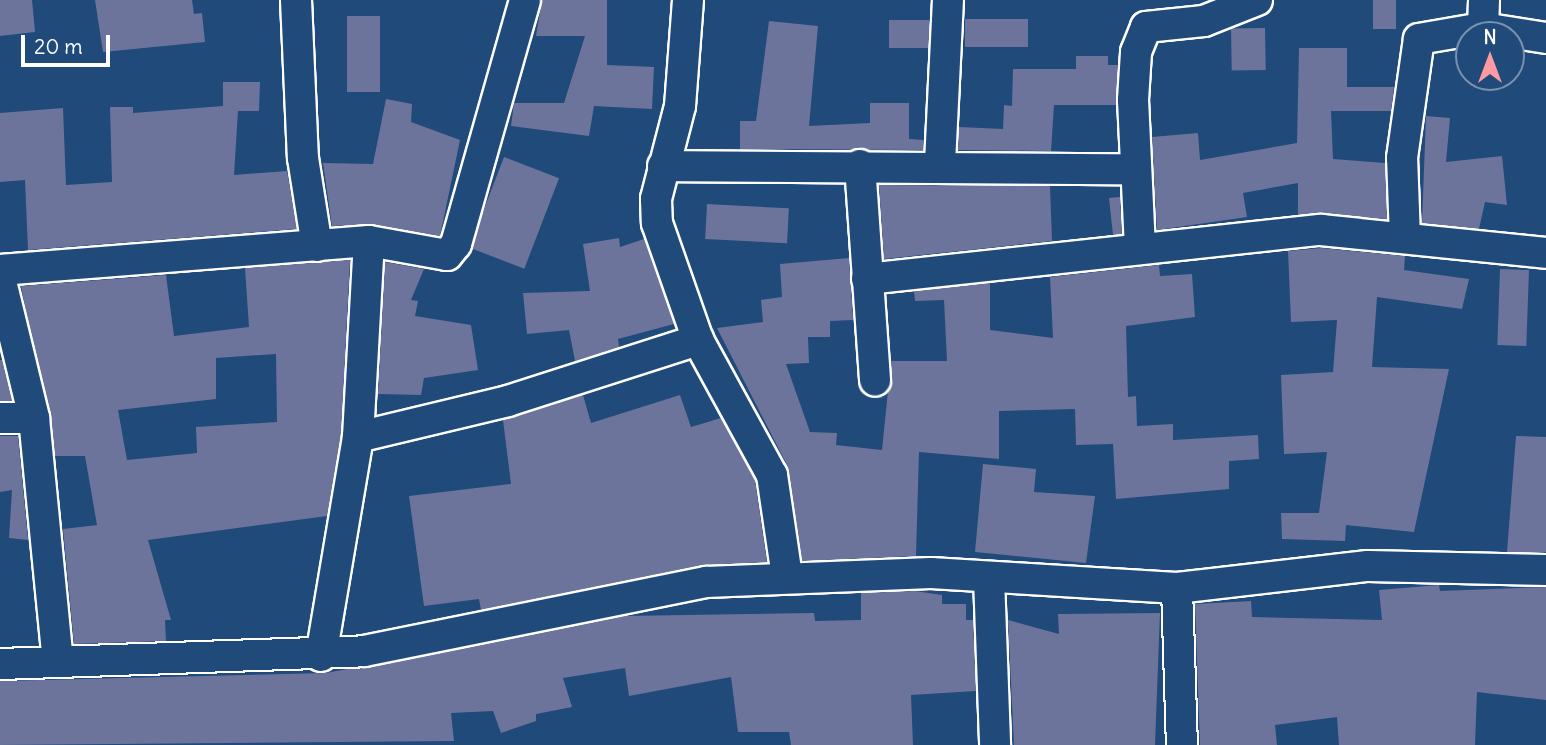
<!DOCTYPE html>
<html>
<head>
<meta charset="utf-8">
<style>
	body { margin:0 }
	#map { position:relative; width:1546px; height:745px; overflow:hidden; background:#1f4a7a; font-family:Delius,sans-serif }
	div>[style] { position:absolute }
	.building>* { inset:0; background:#6c749b; transform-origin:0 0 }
	.roads { filter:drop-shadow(2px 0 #fff) drop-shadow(-2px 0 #fff) drop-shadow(0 2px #fff) drop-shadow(0 -2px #fff) }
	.street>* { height:30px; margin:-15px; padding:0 15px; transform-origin:15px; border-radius:15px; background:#1f4a7a }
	span { translate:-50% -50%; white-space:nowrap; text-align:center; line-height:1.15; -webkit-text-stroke:6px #1f4a7a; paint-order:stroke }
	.north { position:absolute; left:1455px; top:21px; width:70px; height:70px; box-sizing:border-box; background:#1f4a7a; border:2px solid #7992af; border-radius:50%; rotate:0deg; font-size:19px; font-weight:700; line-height:28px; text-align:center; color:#fff }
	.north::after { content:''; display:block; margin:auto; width:24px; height:32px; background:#ff9aa2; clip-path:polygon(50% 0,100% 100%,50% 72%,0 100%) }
	.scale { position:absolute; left:21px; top:35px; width:89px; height:32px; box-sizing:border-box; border:4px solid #fff; border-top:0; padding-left:9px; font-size:21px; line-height:24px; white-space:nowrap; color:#fff; -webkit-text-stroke:5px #1f4a7a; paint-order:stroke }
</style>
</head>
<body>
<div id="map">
	<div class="building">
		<div style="clip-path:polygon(0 0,32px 0,35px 32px,0 36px)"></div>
		<div style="clip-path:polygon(95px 0,192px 0,194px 14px,202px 13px,205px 42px,103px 52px)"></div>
		<div style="clip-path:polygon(542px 0,607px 0,607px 65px,654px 67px,652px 109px,594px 106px,589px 136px,511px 126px,514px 103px,564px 103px,585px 36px,536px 36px)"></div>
		<div style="left:1373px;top:0;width:23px;height:29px"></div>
		<div style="left:347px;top:16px;width:33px;height:76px"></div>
		<div style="left:1028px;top:19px;width:28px;height:63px;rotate:90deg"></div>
		<div style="left:889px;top:20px;width:40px;height:28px"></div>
		<div style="clip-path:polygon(769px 21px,818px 26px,809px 126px,870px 123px,870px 103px,909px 103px,909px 139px,924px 140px,923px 150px,740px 149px,740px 121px,756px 121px)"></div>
		<div style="left:1265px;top:28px;width:42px;height:34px;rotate:89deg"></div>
		<div style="clip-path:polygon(1299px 48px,1347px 48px,1347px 87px,1394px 87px,1391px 111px,1331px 111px,1333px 159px,1385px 163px,1387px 219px,1298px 215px,1298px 183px,1243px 193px,1247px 217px,1157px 230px,1152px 137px,1198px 133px,1200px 160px,1297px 143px)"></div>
		<div style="clip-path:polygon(1076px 56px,1108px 56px,1108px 65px,1118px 65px,1116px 105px,1054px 105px,1051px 151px,958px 150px,959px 127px,1003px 129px,1004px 105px,1012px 106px,1013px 69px,1076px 69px)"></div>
		<div style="clip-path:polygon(223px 82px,260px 82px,259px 111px,238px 111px,234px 175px,287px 171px,297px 229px,28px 250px,25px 180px,0 182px,0 113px,63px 108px,66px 185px,112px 182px,110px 107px,133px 107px,133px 113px,223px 106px)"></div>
		<div style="clip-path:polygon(386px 99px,412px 104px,411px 122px,460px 140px,440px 236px,372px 224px,332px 226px,323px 163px,373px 164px)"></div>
		<div style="clip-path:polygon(1426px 116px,1450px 118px,1446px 162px,1502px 156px,1507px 205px,1485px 202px,1479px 229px,1422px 223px)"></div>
		<div style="left:504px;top:157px;width:59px;height:97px;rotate:21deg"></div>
		<div style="clip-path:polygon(879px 185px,1050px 186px,1052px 241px,884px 259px)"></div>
		<div style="clip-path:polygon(1120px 197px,1122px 234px,1113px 235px,1109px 198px)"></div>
		<div style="left:707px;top:204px;width:82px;height:35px;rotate:3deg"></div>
		<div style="clip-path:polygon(619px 238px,620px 247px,644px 239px,674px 324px,618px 339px,619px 347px,575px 361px,569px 330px,527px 334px,523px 293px,590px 291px,583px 244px)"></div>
		<div style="clip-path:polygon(1321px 248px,1405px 256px,1404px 270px,1469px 279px,1462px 309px,1377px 297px,1372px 367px,1449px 369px,1414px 532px,1346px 525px,1345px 541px,1282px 539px,1281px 513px,1319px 513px,1327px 452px,1284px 454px,1281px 375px,1333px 372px,1337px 320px,1291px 322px,1288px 251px)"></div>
		<div style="clip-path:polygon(849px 258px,853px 320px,830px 321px,830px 337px,808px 337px,809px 363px,786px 364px,810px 432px,837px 433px,836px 445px,882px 450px,891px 361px,947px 361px,944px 300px,915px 301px,914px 291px,990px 283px,990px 330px,1053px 338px,1050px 277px,1159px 265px,1160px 276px,1192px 274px,1195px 317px,1126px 326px,1128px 397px,1136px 396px,1137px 426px,1173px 424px,1173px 440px,1258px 435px,1259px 459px,1229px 461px,1229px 489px,1116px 499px,1113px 444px,1076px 445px,1075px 409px,999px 411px,999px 459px,919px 452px,916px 556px,802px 561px,788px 467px,717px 328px,763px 322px,761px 300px,782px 297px,780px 264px)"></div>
		<div style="clip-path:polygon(evenodd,350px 260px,341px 435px,327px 516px,148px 540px,171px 620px,165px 620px,166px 641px,74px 644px,63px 529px,97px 525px,85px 456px,55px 456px,21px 286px,166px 275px,174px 336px,249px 327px,245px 268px,350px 260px,276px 354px,277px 422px,196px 427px,197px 453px,127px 460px,118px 410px,216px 399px,216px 358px,276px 354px)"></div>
		<div style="clip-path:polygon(385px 262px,424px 269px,411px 300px,418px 301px,415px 316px,471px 325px,478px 370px,424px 378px,421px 395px,378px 394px)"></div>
		<div style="left:1500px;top:269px;width:29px;height:76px;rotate:2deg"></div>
		<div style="clip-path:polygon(0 360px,2px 360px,12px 401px,0 401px)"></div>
		<div style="clip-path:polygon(583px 395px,591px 423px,680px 395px,691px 427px,721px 418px,755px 481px,767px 562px,703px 565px,481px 610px,479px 599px,424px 606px,409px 496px,511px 484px,503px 420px)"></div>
		<div style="clip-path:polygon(0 436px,18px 436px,28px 540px,9px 538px,12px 490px,0 492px)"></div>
		<div style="clip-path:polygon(1516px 436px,1546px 437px,1546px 552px,1507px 552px)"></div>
		<div style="clip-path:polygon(983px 464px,1036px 469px,1034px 492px,1095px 496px,1086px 563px,975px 552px)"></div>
		<div style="clip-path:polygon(1439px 585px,1440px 591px,1546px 587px,1546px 700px,1477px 692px,1475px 745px,1339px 745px,1337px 717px,1275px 725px,1277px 745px,1200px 745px,1195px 604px,1251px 601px,1252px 617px,1382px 620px,1379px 590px)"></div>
		<div style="clip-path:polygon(915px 591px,942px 595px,942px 604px,966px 604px,966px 620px,973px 620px,976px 691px,911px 695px,913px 745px,791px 745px,789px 732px,738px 732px,731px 677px,629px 696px,625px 668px,563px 678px,572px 707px,536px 714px,536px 721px,501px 733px,493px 711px,451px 713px,454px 741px,0 745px,0 681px,326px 673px,625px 616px,814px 613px,815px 621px,861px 620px,861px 593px)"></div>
		<div style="clip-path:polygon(1160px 613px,1155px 745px,1014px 745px,1008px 620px,1059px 634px,1058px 614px)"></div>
	</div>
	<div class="roads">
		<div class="street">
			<div style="left:296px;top:0;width:158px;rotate:87.5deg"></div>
			<div style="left:303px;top:158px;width:89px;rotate:81deg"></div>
			<div style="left:688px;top:0;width:106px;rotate:94.3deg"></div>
			<div style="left:680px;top:106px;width:96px;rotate:104.5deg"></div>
			<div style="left:656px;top:199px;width:24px;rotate:88deg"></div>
			<div style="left:657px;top:223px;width:124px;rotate:70.7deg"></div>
			<div style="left:698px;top:340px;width:154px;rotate:61.3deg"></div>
			<div style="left:772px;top:475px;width:103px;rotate:81.6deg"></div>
			<div style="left:1484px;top:0;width:28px;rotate:92deg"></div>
			<div style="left:1483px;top:28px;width:64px;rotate:9deg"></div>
			<div style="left:940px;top:163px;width:163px;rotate:-87.2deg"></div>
			<div style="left:860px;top:165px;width:216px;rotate:86deg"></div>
			<div style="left:663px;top:166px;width:471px;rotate:0.4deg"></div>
			<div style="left:1405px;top:238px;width:80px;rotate:-92.1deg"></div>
			<div style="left:1402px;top:158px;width:120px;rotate:-81.9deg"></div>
			<div style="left:1419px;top:39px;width:65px;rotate:-9.8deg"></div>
			<div style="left:1140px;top:248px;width:148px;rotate:-92.7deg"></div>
			<div style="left:1133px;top:100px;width:48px;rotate:-86.4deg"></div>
			<div style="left:1136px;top:52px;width:27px;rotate:-68deg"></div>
			<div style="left:1146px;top:27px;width:58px;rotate:-5.9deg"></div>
			<div style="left:1204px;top:21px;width:57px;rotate:-21.6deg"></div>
			<div style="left:0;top:270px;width:370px;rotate:-4.5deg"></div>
			<div style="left:369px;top:241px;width:79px;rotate:10.2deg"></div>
			<div style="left:447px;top:255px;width:14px;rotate:-51deg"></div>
			<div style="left:456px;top:244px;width:254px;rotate:-74.2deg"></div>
			<div style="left:0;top:277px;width:145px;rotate:76.4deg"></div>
			<div style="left:34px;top:418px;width:244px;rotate:84.4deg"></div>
			<div style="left:867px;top:279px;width:457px;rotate:-6.2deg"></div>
			<div style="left:1321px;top:230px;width:226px;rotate:5.8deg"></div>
			<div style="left:0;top:418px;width:34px"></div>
			<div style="left:358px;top:437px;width:154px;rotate:-13.5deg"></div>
			<div style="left:508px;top:401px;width:200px;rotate:-17.8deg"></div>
			<div style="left:989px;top:578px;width:167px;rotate:87.9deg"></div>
			<div style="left:1177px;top:588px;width:157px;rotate:88.2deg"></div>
			<div style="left:321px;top:656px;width:222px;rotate:-80.4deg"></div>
			<div style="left:358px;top:437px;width:196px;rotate:-86.8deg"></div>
			<div style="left:0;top:664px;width:364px;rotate:-2deg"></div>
			<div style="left:364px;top:651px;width:349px;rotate:-11.4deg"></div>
			<div style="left:706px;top:582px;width:225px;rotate:-2.3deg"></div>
			<div style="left:931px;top:573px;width:246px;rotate:3.5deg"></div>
			<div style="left:1177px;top:588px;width:192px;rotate:-6.6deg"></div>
			<div style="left:1368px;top:566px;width:178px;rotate:1.3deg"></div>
		</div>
	</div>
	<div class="north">N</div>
	<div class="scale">20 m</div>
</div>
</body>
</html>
